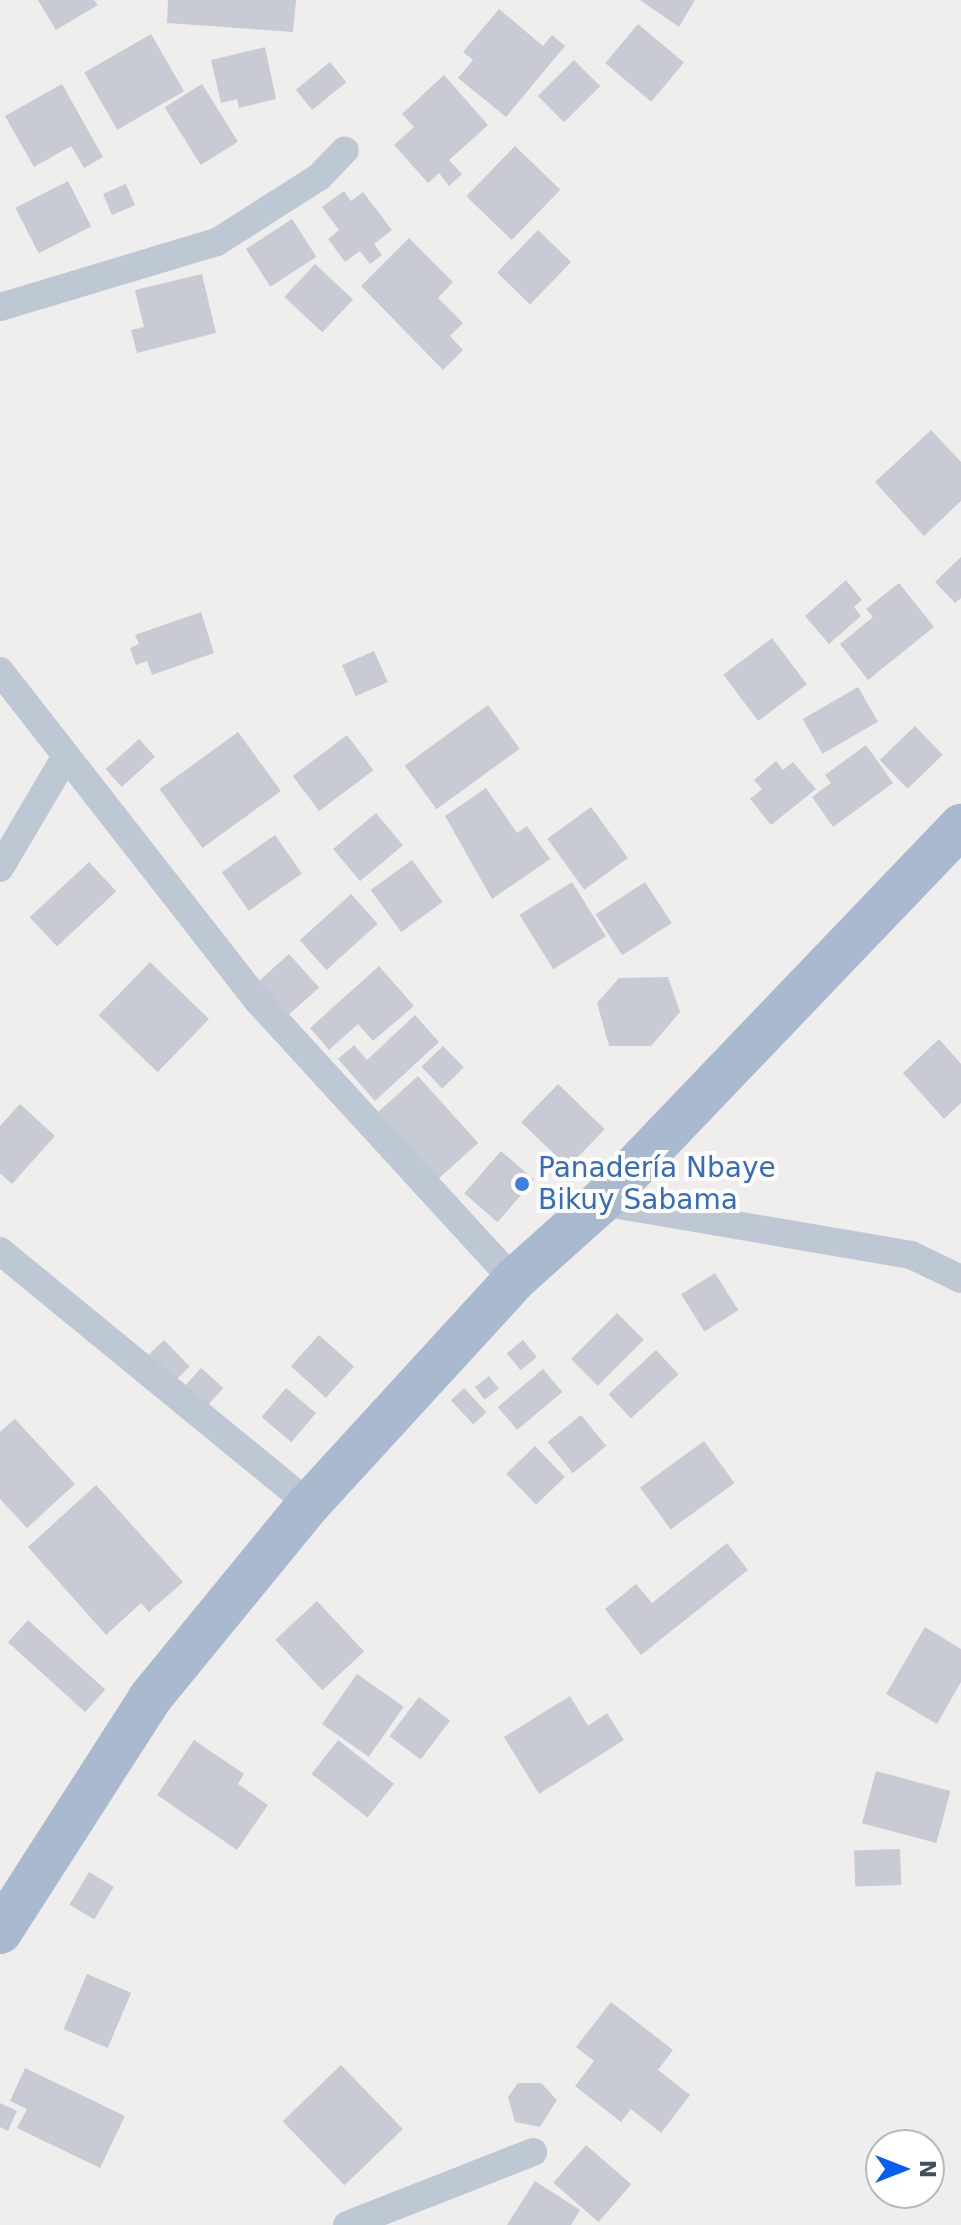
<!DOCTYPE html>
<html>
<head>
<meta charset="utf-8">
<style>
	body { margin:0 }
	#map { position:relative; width:961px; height:2225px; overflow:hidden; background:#f0eded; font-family:"DejaVu Sans",sans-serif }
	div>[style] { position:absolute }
	.building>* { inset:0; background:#c8cbd4; transform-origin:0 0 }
	.minor>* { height:28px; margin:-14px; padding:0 14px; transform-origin:14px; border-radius:14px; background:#bec8d4 }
	.primary>* { height:44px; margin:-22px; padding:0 22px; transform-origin:22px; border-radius:22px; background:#a9bad0 }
	.dots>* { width:22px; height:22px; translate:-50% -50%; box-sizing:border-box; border:4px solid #fff; border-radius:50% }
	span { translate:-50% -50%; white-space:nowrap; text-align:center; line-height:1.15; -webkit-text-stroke:8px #fff; paint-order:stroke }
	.shop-label { font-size:28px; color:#366cbe }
	.left { translate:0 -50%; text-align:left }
	.north { position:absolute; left:865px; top:2129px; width:80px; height:80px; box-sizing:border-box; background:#fff; border:2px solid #b4b9be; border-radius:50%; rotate:90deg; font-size:22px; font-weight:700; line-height:32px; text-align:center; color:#434f5d }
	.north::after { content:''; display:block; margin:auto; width:28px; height:36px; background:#035ef4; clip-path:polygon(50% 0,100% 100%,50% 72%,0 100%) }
</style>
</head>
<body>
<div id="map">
	<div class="building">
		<div style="clip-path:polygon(38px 0,94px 0,98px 5px,56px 30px)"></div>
		<div style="clip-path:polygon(168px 0,296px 0,293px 32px,167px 23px)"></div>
		<div style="clip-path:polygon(640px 0,695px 0,679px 27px)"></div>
		<div style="clip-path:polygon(499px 9px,543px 46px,552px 35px,565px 46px,506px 117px,458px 78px,473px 60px,463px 52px)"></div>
		<div style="left:638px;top:24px;width:60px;height:51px;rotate:40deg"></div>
		<div style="left:151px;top:34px;width:66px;height:77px;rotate:60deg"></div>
		<div style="clip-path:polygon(265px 47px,276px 99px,239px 108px,237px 99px,221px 103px,211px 60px)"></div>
		<div style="left:574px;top:60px;width:37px;height:51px;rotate:45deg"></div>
		<div style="left:330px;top:62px;width:26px;height:44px;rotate:51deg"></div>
		<div style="clip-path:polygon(444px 75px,488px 125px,449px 160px,462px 174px,449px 186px,439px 173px,428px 183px,394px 145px,414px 127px,402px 114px)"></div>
		<div style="clip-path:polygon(62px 84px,103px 157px,84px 168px,71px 146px,34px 167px,5px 116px)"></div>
		<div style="left:202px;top:84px;width:68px;height:44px;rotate:58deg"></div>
		<div style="left:515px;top:146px;width:63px;height:70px;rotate:44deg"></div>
		<div style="left:68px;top:181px;width:51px;height:59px;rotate:63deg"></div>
		<div style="left:126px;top:184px;width:23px;height:25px;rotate:67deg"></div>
		<div style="clip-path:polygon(344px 191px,351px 201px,363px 192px,392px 230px,374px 244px,382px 255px,370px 264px,360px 251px,345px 262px,328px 239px,339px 230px,322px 207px)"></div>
		<div style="left:292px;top:219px;width:45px;height:55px;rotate:57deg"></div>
		<div style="left:538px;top:230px;width:46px;height:59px;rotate:44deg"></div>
		<div style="clip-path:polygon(409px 238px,453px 282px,438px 298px,463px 323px,450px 336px,463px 350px,443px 370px,361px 286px)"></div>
		<div style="left:315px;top:264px;width:52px;height:45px;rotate:43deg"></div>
		<div style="clip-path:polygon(202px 274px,216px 333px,137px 353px,131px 330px,144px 327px,135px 290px)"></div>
		<div style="clip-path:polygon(931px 430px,961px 462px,961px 501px,924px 536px,875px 482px)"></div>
		<div style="clip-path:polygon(961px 557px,961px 598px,955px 603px,935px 582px)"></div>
		<div style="clip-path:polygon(846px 580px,862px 600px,854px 607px,861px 616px,829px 644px,805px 616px)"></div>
		<div style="clip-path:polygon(899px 583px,934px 627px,868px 680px,840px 644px,873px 617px,866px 609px)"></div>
		<div style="clip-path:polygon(201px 612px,214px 653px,152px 675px,147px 661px,136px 665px,130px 648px,139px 644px,135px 635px)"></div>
		<div style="left:772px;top:638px;width:58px;height:61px;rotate:53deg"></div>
		<div style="left:374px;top:651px;width:34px;height:35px;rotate:66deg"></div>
		<div style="left:858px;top:687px;width:40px;height:64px;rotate:60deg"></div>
		<div style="left:488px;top:705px;width:54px;height:103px;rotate:54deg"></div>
		<div style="left:915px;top:726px;width:40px;height:49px;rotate:46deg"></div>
		<div style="left:238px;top:732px;width:73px;height:97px;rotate:54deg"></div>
		<div style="left:347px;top:735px;width:44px;height:68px;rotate:53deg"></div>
		<div style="left:139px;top:739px;width:24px;height:45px;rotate:48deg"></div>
		<div style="clip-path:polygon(866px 745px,893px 783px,833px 827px,812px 797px,831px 783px,825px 775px)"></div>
		<div style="clip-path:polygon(776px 761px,783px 770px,793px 762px,816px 789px,771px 825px,750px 799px,762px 789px,754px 780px)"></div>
		<div style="clip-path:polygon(486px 788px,517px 833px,527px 826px,550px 859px,492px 899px,445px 816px)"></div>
		<div style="left:591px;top:807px;width:63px;height:54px;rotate:54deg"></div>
		<div style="left:376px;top:813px;width:42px;height:56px;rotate:50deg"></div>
		<div style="left:275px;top:835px;width:47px;height:65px;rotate:55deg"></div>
		<div style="left:412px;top:860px;width:52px;height:51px;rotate:54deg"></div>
		<div style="left:89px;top:862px;width:40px;height:81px;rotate:47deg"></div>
		<div style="left:572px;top:882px;width:64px;height:62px;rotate:58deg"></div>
		<div style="left:645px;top:882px;width:49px;height:59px;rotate:57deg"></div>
		<div style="left:351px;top:894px;width:40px;height:69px;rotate:48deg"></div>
		<div style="left:289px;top:954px;width:45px;height:42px;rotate:48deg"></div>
		<div style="left:150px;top:962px;width:82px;height:74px;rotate:44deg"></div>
		<div style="clip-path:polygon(379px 966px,414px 1006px,373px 1041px,358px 1024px,329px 1050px,310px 1028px)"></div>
		<div style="clip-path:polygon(668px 977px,680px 1012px,651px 1046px,609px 1046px,597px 1003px,619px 978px)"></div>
		<div style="clip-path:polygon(415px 1015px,439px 1042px,375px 1101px,338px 1059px,354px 1045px,367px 1060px)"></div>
		<div style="clip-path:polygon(939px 1039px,961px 1064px,961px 1103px,944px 1119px,903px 1073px)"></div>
		<div style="left:443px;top:1046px;width:30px;height:30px;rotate:46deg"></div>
		<div style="left:418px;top:1076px;width:90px;height:61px;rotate:48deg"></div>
		<div style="left:558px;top:1084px;width:65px;height:53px;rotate:44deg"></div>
		<div style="clip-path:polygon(20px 1104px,55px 1136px,12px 1184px,0 1173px,0 1126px)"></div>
		<div style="left:501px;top:1151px;width:44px;height:56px;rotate:41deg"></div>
		<div style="left:715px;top:1273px;width:44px;height:40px;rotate:58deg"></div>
		<div style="left:617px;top:1313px;width:38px;height:65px;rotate:45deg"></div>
		<div style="left:319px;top:1335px;width:47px;height:42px;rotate:42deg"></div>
		<div style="left:164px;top:1340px;width:37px;height:30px;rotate:46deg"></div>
		<div style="left:523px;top:1340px;width:22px;height:21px;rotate:51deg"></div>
		<div style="left:656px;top:1350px;width:33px;height:65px;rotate:47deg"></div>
		<div style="left:201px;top:1368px;width:30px;height:32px;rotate:42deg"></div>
		<div style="left:543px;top:1369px;width:30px;height:59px;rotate:50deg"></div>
		<div style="left:489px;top:1376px;width:16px;height:18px;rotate:52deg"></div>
		<div style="left:286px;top:1388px;width:39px;height:38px;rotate:40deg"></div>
		<div style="left:464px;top:1388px;width:33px;height:18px;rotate:47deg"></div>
		<div style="left:581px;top:1415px;width:40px;height:43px;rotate:51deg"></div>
		<div style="clip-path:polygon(15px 1419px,75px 1484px,27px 1528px,0 1499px,0 1432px)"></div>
		<div style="left:704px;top:1441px;width:52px;height:79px;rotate:54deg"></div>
		<div style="left:535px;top:1446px;width:43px;height:40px;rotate:46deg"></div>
		<div style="clip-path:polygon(96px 1485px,183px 1582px,149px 1612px,141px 1603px,106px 1635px,28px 1547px)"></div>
		<div style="clip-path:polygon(727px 1543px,748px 1570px,641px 1655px,605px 1609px,636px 1584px,652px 1603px)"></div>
		<div style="left:317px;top:1601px;width:69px;height:57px;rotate:47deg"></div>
		<div style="left:28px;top:1620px;width:104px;height:30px;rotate:42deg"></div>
		<div style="clip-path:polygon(925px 1627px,961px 1649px,961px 1682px,937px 1724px,886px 1694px)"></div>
		<div style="left:357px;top:1674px;width:57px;height:61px;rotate:35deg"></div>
		<div style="clip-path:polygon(570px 1696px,588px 1726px,607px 1713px,624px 1740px,539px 1794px,504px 1737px)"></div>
		<div style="left:419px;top:1697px;width:39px;height:49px;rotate:37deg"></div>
		<div style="clip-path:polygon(194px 1740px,244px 1774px,238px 1784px,268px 1805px,237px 1850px,157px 1795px)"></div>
		<div style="left:338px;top:1740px;width:71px;height:43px;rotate:38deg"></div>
		<div style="left:876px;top:1771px;width:77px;height:54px;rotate:15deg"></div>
		<div style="left:900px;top:1849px;width:36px;height:46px;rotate:88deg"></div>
		<div style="left:89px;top:1872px;width:29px;height:38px;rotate:31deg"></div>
		<div style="left:87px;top:1974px;width:48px;height:60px;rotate:23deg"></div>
		<div style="clip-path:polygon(611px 2002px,673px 2050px,658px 2070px,690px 2095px,661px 2133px,631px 2109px,621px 2122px,575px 2086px,594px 2061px,576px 2047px)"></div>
		<div style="left:341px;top:2065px;width:89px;height:81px;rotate:46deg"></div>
		<div style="clip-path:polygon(25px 2068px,125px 2116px,100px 2168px,17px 2128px,27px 2109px,10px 2101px)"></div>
		<div style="clip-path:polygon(518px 2083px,541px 2083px,557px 2100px,540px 2127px,515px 2122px,508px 2097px)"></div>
		<div style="clip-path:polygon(0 2103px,17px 2111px,8px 2131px,0 2127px)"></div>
		<div style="left:586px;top:2145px;width:60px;height:50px;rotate:41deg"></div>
		<div style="clip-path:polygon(535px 2181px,580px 2210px,571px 2225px,507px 2225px)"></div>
	</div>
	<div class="minor">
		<div style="left:0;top:307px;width:227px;rotate:-16.7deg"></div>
		<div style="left:217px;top:242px;width:121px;rotate:-32.5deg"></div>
		<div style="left:319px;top:177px;width:37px;rotate:-46deg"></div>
		<div style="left:0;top:671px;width:417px;rotate:52deg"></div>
		<div style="left:257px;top:1000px;width:380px;rotate:47.5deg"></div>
		<div style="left:0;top:868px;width:130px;rotate:-59.5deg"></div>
		<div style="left:601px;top:1202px;width:314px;rotate:9.7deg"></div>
		<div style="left:911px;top:1255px;width:55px;rotate:25.6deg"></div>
		<div style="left:0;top:1251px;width:399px;rotate:39.3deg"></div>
		<div style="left:347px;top:2225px;width:200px;rotate:-21.4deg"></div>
	</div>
	<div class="primary">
		<div style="left:0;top:1932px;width:278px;rotate:-57.3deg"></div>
		<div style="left:150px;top:1698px;width:251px;rotate:-50.7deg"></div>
		<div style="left:309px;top:1504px;width:304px;rotate:-47.5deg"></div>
		<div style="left:514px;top:1280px;width:117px;rotate:-41.9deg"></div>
		<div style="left:601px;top:1202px;width:521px;rotate:-46.25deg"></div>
	</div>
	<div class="dots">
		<div style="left:522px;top:1184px;background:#3f7fe0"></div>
	</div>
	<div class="shop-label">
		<span class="left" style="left:538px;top:1184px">Panadería Nbaye<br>Bikuy Sabama</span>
	</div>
	<div class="north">N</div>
</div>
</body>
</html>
